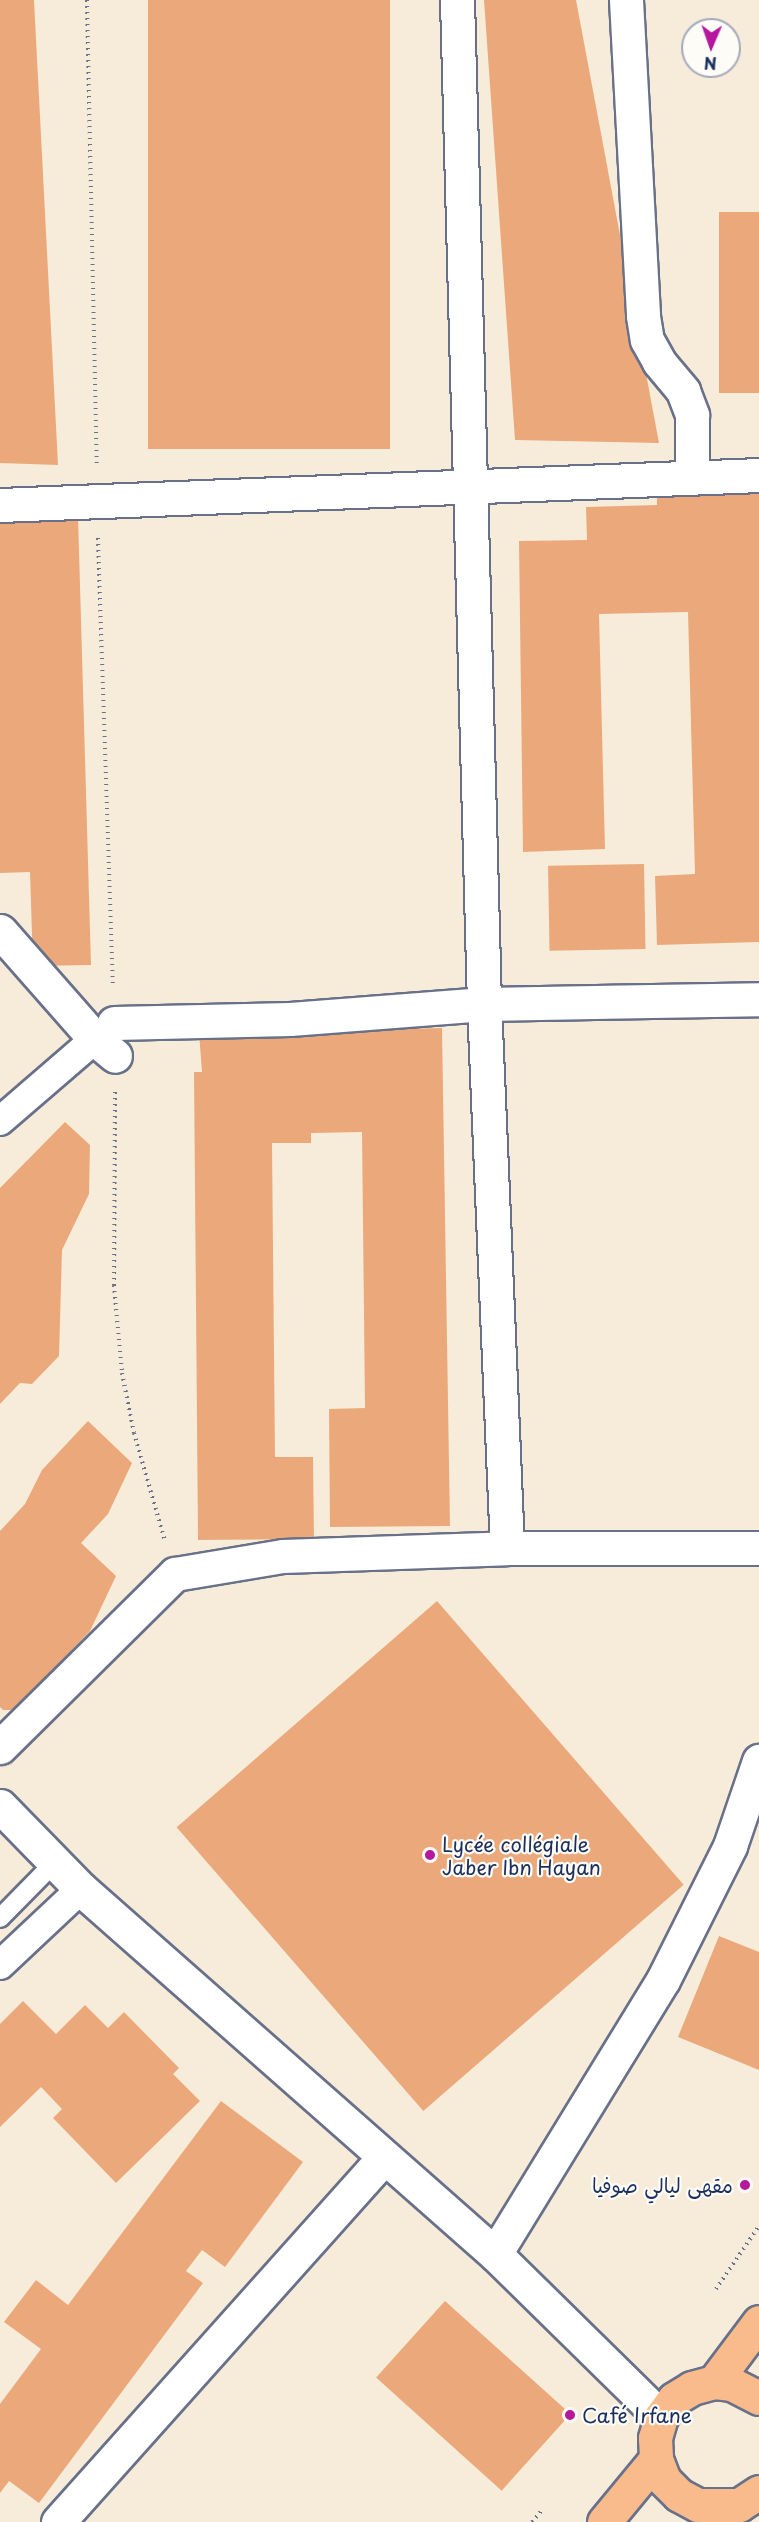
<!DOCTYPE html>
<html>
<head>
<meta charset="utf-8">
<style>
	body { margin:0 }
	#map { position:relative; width:759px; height:2522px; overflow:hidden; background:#f7ecda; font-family:"Playpen Sans","Playpen Sans Arabic",sans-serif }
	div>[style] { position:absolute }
	.building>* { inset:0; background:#eba97b; transform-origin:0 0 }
	.path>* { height:4px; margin-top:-2px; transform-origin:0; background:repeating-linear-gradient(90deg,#687189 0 1.5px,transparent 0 6px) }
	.roads { filter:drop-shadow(2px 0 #687189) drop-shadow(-2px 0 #687189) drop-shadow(0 2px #687189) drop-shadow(0 -2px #687189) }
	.service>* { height:18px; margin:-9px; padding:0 9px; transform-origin:9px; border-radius:9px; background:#fff }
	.pedestrian>* { height:28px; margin:-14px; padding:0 14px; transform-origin:14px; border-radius:14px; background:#fff }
	.minor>* { height:33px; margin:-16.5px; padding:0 16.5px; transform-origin:16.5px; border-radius:16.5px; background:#fff }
	.primary>* { height:33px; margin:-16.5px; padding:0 16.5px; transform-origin:16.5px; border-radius:16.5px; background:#fabb8c }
	.dots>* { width:16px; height:16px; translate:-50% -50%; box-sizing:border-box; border:3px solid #fdfcf7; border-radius:50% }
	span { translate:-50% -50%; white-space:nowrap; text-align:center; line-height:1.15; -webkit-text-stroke:4.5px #fdfcf7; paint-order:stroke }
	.poi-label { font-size:20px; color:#1b2f5e }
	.left { translate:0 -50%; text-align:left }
	.right { translate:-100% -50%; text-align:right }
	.north { position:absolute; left:681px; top:18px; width:60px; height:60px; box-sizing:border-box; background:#fdfcf7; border:2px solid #a3aaba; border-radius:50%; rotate:182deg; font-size:16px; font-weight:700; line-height:24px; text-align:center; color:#1b2f5e }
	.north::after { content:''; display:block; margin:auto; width:21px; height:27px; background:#b5179e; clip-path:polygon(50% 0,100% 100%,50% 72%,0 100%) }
</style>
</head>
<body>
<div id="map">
	<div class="building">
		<div style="clip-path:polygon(0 0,34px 0,58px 465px,0 463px)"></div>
		<div style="left:148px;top:0;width:242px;height:449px"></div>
		<div style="clip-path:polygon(484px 0,576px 0,659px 443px,515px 440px)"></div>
		<div style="left:719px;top:212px;width:40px;height:181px"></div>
		<div style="clip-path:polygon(759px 488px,759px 942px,657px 945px,655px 876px,695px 874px,688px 612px,599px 614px,605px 849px,523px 852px,519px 541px,587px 540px,586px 507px,657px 505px,657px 490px)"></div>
		<div style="clip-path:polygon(78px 516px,91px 965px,33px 966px,30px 872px,0 873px,0 518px)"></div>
		<div style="left:644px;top:864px;width:85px;height:96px;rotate:89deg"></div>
		<div style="clip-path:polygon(442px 1028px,450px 1526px,330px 1527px,329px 1409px,365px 1408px,362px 1132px,311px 1133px,311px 1143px,272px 1143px,275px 1457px,313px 1457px,314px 1539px,198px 1540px,194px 1072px,202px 1072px,199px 1033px)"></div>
		<div style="clip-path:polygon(65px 1122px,90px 1145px,89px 1194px,62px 1250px,59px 1356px,32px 1384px,20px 1383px,0 1404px,0 1188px)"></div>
		<div style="clip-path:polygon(88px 1421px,132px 1463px,108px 1514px,81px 1543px,116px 1576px,90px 1631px,14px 1710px,3px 1710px,0 1707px,0 1531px,25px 1504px,42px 1470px)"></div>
		<div style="left:437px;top:1601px;width:376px;height:345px;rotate:49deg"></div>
		<div style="clip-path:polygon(719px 1936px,759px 1952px,759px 2070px,678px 2037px)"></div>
		<div style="clip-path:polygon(23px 2001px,56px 2034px,85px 2005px,108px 2028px,124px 2012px,179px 2068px,173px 2074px,200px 2101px,116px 2183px,53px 2118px,62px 2109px,41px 2087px,0 2127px,0 2024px)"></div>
		<div style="clip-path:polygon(221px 2101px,303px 2162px,225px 2267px,202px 2250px,186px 2271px,203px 2283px,39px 2503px,9px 2481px,0 2493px,0 2404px,41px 2349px,4px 2322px,36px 2280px,68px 2305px)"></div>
		<div style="left:445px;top:2301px;width:169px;height:103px;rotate:42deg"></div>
	</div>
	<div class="path">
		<div style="left:87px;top:0;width:464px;rotate:88.8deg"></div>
		<div style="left:98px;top:538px;width:448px;rotate:88.1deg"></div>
		<div style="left:115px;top:1092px;width:193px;rotate:90.3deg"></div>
		<div style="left:114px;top:1285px;width:88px;rotate:84.8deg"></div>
		<div style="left:122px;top:1373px;width:61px;rotate:78.7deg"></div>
		<div style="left:134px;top:1433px;width:112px;rotate:74deg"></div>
		<div style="left:716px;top:2289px;width:76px;rotate:-55.7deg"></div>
		<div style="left:532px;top:2522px;width:16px;rotate:-50deg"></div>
	</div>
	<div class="roads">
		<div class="service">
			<div style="left:0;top:1918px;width:77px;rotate:-45.5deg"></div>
		</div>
		<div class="pedestrian">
			<div style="left:0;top:1121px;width:125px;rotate:-40.8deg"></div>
			<div style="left:0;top:1965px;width:111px;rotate:-43.2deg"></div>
		</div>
		<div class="minor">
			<div style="left:457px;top:0;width:1004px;rotate:88.46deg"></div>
			<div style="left:484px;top:1004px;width:544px;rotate:87.58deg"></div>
			<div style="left:626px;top:0;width:316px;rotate:86.9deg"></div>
			<div style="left:643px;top:316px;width:24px;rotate:81deg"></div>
			<div style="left:647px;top:340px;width:25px;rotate:61deg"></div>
			<div style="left:659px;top:362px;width:38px;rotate:50deg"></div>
			<div style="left:683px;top:391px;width:26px;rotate:69deg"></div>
			<div style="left:692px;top:415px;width:62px;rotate:90deg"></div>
			<div style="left:0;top:505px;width:760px;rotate:-2.26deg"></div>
			<div style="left:0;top:931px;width:144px;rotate:48.7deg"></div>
			<div style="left:95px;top:1039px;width:26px;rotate:40deg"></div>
			<div style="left:114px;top:1023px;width:176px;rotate:-1.3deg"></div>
			<div style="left:290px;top:1019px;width:195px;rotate:-4.4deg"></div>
			<div style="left:484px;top:1004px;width:275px;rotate:-1deg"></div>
			<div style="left:0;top:1747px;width:246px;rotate:-44.7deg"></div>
			<div style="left:175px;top:1574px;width:109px;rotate:-9.5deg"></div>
			<div style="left:283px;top:1556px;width:224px;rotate:-2deg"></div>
			<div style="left:507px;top:1548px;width:252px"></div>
			<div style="left:0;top:1806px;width:116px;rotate:45.7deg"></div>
			<div style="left:81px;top:1889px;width:552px;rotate:41.4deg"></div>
			<div style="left:495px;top:2254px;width:233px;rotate:44.5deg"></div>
			<div style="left:495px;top:2254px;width:321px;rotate:-58.5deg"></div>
			<div style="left:663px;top:1980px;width:150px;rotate:-63.4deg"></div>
			<div style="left:730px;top:1846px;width:90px;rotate:-71.2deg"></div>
			<div style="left:58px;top:2522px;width:488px;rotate:-48.2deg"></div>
		</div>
		<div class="primary">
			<div style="left:714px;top:2382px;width:75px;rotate:-53.1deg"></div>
			<div style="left:759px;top:2398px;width:30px;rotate:-153deg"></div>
			<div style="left:732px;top:2384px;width:18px;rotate:-174deg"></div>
			<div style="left:714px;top:2382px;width:23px;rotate:165deg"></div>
			<div style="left:692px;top:2388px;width:21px;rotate:149deg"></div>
			<div style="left:674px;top:2399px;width:22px;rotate:126deg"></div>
			<div style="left:661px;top:2417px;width:22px;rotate:106deg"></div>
			<div style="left:655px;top:2438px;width:21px;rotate:87deg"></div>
			<div style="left:656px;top:2459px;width:22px;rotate:69deg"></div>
			<div style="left:664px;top:2480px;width:21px;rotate:45deg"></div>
			<div style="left:679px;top:2495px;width:21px;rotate:28deg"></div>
			<div style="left:698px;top:2505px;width:41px"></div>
			<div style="left:739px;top:2505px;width:24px;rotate:-33deg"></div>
			<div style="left:604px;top:2522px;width:82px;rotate:-50.5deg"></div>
		</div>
	</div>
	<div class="dots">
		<div style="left:430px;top:1855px;background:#b5179e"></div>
		<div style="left:745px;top:2185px;background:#b5179e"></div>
		<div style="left:570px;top:2415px;background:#b5179e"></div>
	</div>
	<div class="poi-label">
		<span class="left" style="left:442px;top:1856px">Lycée collégiale<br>Jaber Ibn Hayan</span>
		<span class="right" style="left:733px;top:2185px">مقهى ليالي صوفيا</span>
		<span class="left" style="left:582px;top:2415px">Café Irfane</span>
	</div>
	<div class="north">N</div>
</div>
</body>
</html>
